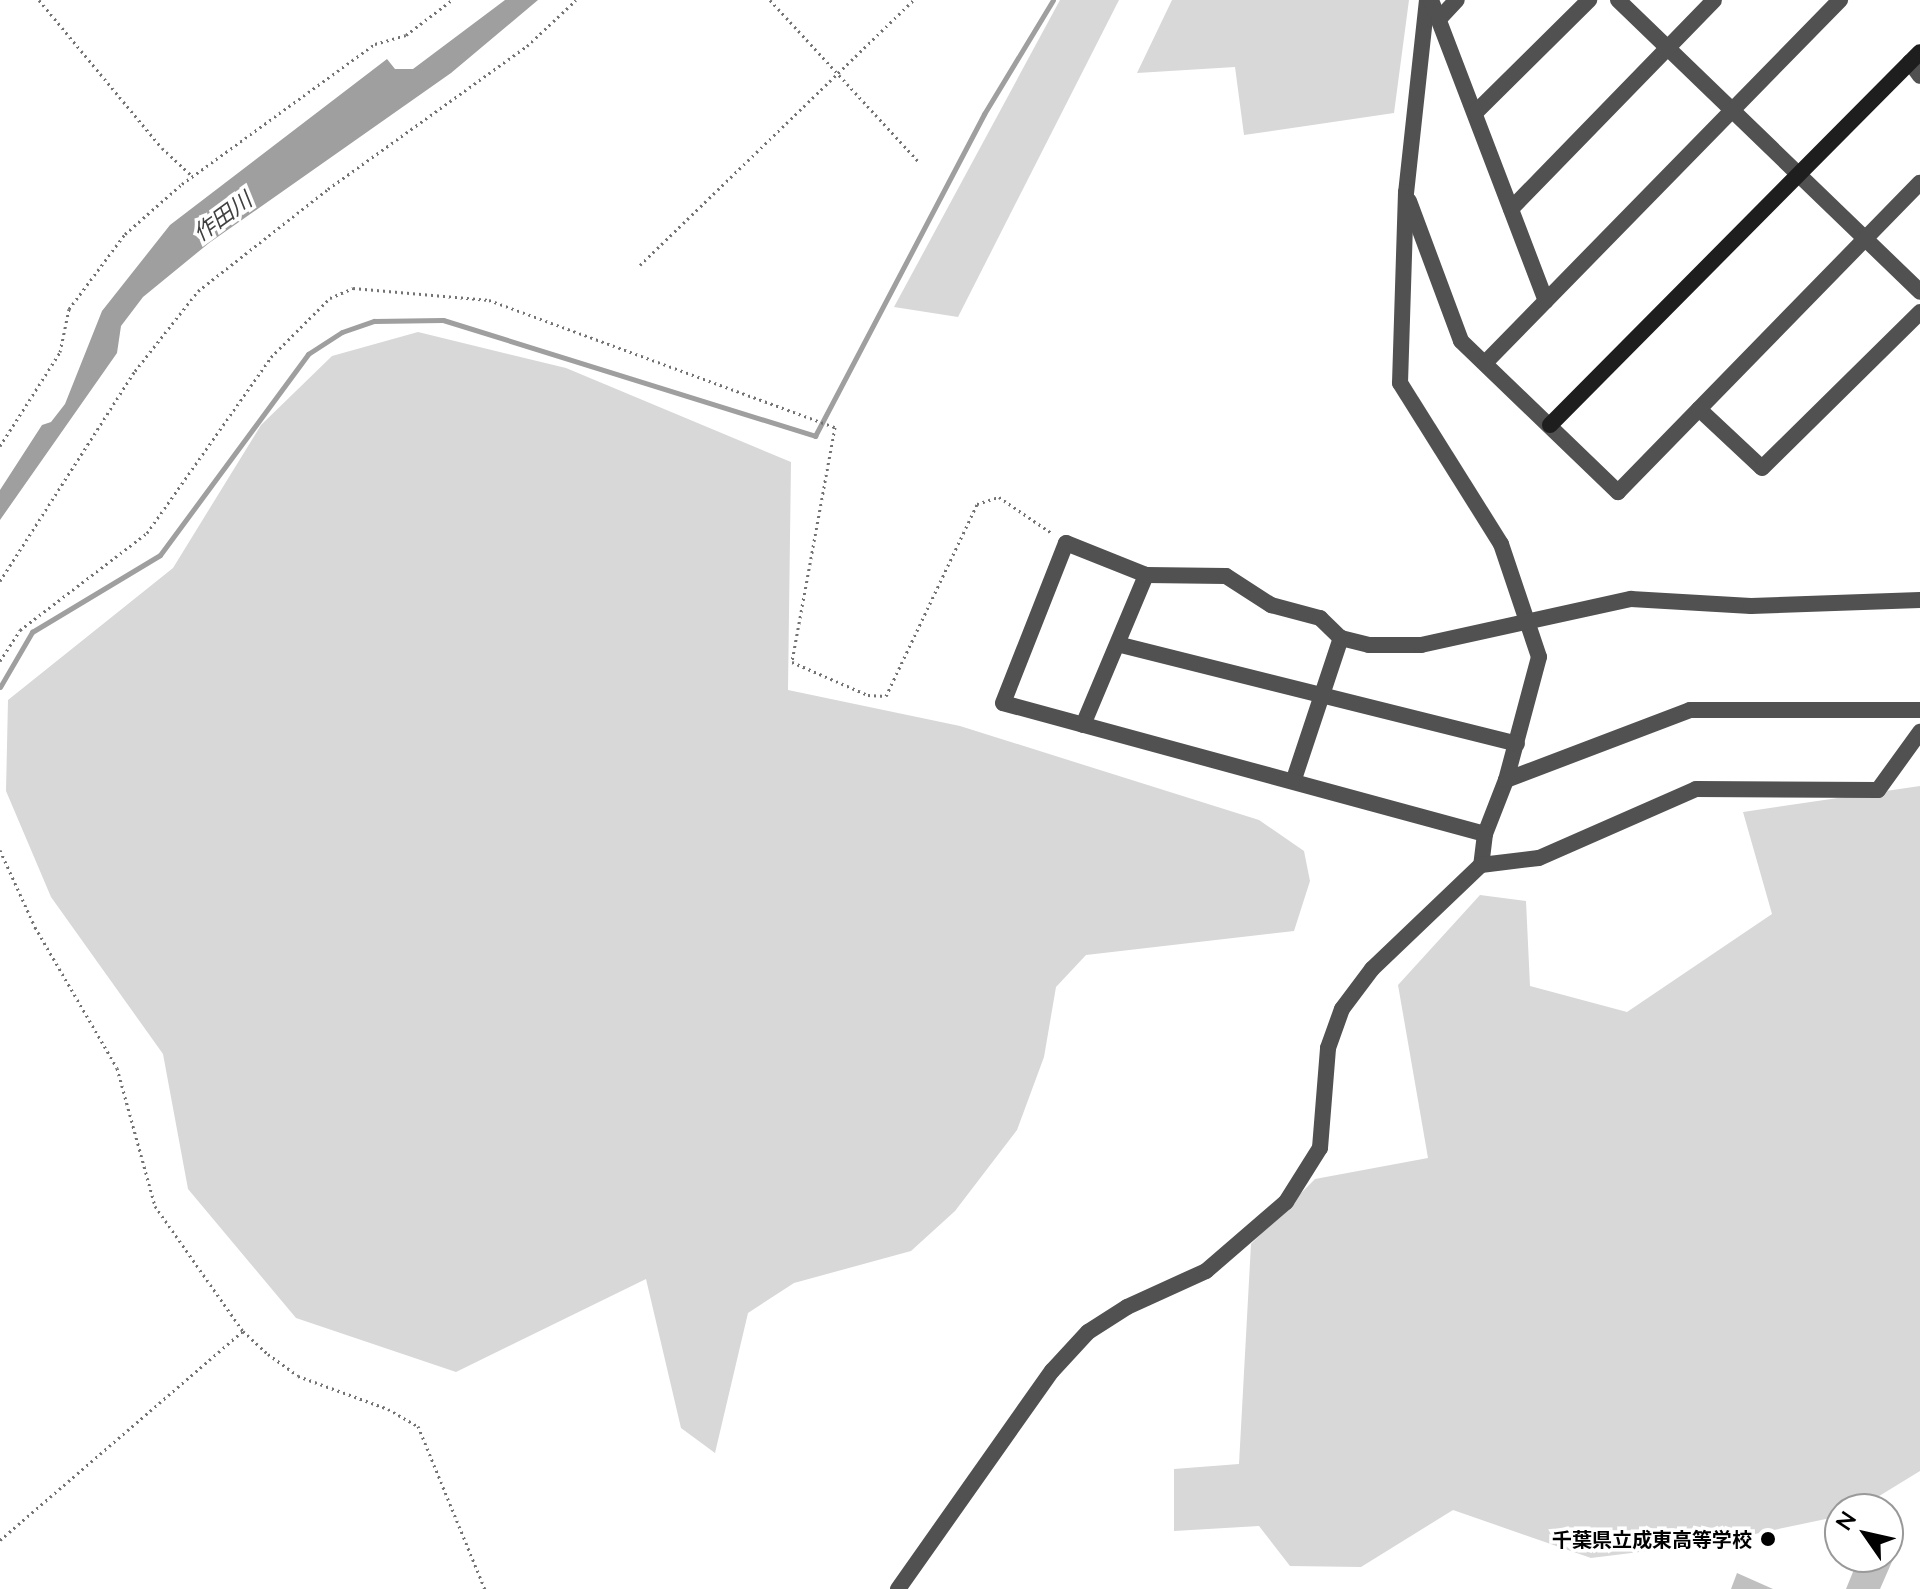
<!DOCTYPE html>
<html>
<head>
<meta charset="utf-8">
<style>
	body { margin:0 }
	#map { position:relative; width:1920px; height:1589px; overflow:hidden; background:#fff; font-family:Lato,"Noto Sans JP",sans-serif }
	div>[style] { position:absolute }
	.green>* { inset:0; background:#d8d8d8 }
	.water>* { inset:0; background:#9f9f9f }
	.stream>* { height:5px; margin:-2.5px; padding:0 2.5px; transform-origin:2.5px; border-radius:2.5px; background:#9f9f9f }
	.building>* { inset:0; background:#c0c0c0 }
	.path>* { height:3px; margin-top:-1.5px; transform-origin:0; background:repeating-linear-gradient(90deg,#737373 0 2px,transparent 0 6px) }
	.street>* { height:16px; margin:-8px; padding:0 8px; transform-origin:8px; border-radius:8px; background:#515151 }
	.secondary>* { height:16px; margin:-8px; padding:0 8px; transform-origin:8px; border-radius:8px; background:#1e1e1e }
	.dots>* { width:22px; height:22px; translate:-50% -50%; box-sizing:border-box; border:4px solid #fff; border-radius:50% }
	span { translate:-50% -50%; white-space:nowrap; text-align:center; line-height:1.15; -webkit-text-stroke:7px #fff; paint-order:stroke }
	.poi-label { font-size:20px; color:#000; font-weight:700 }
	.right { translate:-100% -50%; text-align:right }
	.water-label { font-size:22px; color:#404040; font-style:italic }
	.north { position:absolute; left:1824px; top:1493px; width:80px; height:80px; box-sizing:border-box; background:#fff; border:2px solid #999; border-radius:50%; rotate:304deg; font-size:22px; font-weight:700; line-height:32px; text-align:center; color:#000 }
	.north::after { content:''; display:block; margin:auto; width:28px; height:36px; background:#000; clip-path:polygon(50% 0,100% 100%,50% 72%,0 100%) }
</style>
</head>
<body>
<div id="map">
	<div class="green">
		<div style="clip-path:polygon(1060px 0,1119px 0,958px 317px,894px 307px)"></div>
		<div style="clip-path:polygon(1172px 0,1409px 0,1394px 113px,1244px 135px,1235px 67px,1137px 73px)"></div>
		<div style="clip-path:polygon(418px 332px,566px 368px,791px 462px,788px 690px,960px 726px,1259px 820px,1304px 851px,1310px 881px,1294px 931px,1086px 955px,1056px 987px,1044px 1057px,1017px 1130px,955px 1211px,911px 1251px,794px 1283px,748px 1313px,715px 1453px,681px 1428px,646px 1279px,456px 1372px,296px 1318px,188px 1189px,163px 1054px,51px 897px,6px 791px,8px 700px,173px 568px,261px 425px,332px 356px)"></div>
		<div style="clip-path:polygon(1920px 786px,1920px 1471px,1858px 1509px,1840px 1509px,1840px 1516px,1712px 1543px,1591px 1558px,1453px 1510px,1361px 1567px,1290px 1566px,1259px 1526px,1174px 1531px,1174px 1469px,1239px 1464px,1251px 1244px,1315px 1179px,1428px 1158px,1398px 985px,1480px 895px,1526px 901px,1530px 986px,1627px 1012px,1772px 914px,1743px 812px)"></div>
	</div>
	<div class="water">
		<div style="clip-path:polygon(505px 0,538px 0,451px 73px,209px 243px,143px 297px,121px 326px,117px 353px,0 520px,0 490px,42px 425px,51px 422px,65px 404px,102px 311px,170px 225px,387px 59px,395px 69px,413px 69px)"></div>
	</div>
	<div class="stream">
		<div style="left:0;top:687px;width:64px;rotate:-59.8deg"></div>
		<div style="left:32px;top:632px;width:149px;rotate:-31deg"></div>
		<div style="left:160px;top:555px;width:250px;rotate:-53.6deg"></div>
		<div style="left:308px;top:354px;width:40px;rotate:-32.9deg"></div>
		<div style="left:342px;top:332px;width:34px;rotate:-19deg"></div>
		<div style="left:374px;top:321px;width:69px;rotate:-0.8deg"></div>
		<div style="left:443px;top:320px;width:390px;rotate:17.3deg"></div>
		<div style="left:815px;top:436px;width:364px;rotate:-62.3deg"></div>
		<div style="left:984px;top:114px;width:133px;rotate:-58.8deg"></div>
	</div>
	<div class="building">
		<div style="clip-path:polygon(1859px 1557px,1894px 1557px,1880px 1589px,1846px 1589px)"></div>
		<div style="clip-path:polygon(1737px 1573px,1773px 1589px,1731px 1589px)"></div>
	</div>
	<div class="path">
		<div style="left:39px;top:0;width:192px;rotate:50.3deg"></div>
		<div style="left:162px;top:148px;width:41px;rotate:43deg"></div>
		<div style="left:770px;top:0;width:220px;rotate:47.4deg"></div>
		<div style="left:640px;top:265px;width:380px;rotate:-44.1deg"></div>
		<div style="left:0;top:446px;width:112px;rotate:-57.4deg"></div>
		<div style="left:60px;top:352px;width:44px;rotate:-78.2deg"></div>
		<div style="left:69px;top:309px;width:94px;rotate:-53.3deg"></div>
		<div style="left:125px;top:234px;width:76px;rotate:-41.3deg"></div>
		<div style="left:182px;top:184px;width:238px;rotate:-36deg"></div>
		<div style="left:375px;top:44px;width:32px;rotate:-16deg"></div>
		<div style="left:406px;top:35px;width:58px;rotate:-37.3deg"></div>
		<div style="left:0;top:581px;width:250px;rotate:-57.3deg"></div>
		<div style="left:135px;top:371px;width:102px;rotate:-51.8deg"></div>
		<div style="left:198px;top:291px;width:165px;rotate:-38.1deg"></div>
		<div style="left:328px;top:189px;width:245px;rotate:-35.7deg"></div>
		<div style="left:527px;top:46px;width:67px;rotate:-43.2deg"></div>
		<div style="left:0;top:661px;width:37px;rotate:-57deg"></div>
		<div style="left:20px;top:630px;width:160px;rotate:-37.4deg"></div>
		<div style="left:147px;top:533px;width:215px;rotate:-54.8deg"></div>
		<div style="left:271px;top:357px;width:83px;rotate:-45deg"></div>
		<div style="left:330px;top:298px;width:25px;rotate:-23deg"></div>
		<div style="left:353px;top:288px;width:137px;rotate:5deg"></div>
		<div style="left:489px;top:300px;width:369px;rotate:20.2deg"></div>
		<div style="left:835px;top:427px;width:239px;rotate:100.4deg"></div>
		<div style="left:792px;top:662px;width:83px;rotate:23.5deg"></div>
		<div style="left:868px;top:695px;width:18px;rotate:3deg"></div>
		<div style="left:886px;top:696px;width:212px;rotate:-64.6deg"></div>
		<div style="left:977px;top:504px;width:23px;rotate:-18deg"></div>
		<div style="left:999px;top:497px;width:65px;rotate:34.4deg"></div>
		<div style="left:0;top:850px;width:85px;rotate:65.6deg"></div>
		<div style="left:35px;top:927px;width:163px;rotate:59.8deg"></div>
		<div style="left:117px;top:1068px;width:143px;rotate:74.6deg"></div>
		<div style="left:155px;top:1206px;width:153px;rotate:54.9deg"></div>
		<div style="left:243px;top:1331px;width:34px;rotate:43deg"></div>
		<div style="left:268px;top:1354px;width:37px;rotate:36deg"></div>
		<div style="left:298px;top:1376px;width:96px;rotate:20.1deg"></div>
		<div style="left:388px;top:1409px;width:34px;rotate:30deg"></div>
		<div style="left:418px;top:1426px;width:176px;rotate:67.7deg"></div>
		<div style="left:0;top:1540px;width:321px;rotate:-40.7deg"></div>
	</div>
	<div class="street">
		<div style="left:1427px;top:0;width:193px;rotate:96.2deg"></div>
		<div style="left:1406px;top:192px;width:191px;rotate:91.8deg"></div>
		<div style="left:1400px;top:383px;width:190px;rotate:57.9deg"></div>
		<div style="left:1501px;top:544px;width:119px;rotate:71.4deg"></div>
		<div style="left:1539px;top:657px;width:127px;rotate:105deg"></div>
		<div style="left:1506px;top:780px;width:58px;rotate:111.3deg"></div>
		<div style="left:1485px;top:834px;width:31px;rotate:97deg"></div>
		<div style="left:1431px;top:0;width:322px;rotate:69.1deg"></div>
		<div style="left:1618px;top:0;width:420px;rotate:44deg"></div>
		<div style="left:1439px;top:19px;width:26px;rotate:-47deg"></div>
		<div style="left:1910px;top:62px;width:17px;rotate:54deg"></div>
		<div style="left:1477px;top:111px;width:158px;rotate:-44.7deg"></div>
		<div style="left:1409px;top:201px;width:149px;rotate:69.6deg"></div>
		<div style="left:1461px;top:341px;width:218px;rotate:43.9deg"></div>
		<div style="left:1618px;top:492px;width:432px;rotate:-45.7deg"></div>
		<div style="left:1511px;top:209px;width:291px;rotate:-45.8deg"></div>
		<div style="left:1485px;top:363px;width:508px;rotate:-45.64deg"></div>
		<div style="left:1699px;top:409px;width:86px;rotate:43.1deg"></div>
		<div style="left:1762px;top:468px;width:222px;rotate:-44.6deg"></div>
		<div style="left:1121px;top:645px;width:408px;rotate:14deg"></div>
		<div style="left:1083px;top:725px;width:163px;rotate:-67.2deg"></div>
		<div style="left:1294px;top:779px;width:149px;rotate:-71.6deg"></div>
		<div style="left:1506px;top:780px;width:197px;rotate:-20.8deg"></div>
		<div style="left:1690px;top:710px;width:230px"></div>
		<div style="left:1485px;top:834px;width:499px;rotate:-164.8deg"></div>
		<div style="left:1003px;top:703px;width:172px;rotate:-68.5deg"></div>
		<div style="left:1066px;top:543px;width:86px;rotate:21.8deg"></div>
		<div style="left:1146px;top:575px;width:80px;rotate:0.7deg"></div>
		<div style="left:1226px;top:576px;width:54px;rotate:32.8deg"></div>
		<div style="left:1271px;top:605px;width:51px;rotate:14.9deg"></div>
		<div style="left:1320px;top:618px;width:29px;rotate:44deg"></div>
		<div style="left:1341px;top:638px;width:29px;rotate:14deg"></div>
		<div style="left:1369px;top:645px;width:52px"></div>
		<div style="left:1421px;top:645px;width:215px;rotate:-12.4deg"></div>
		<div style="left:1631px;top:599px;width:120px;rotate:3.3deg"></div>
		<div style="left:1751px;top:606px;width:169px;rotate:-2deg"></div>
		<div style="left:898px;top:1589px;width:267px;rotate:-54.8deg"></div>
		<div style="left:1052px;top:1371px;width:53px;rotate:-47.3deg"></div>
		<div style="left:1088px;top:1332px;width:46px;rotate:-32.7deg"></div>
		<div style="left:1127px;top:1307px;width:87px;rotate:-24.5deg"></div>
		<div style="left:1206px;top:1271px;width:106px;rotate:-40.8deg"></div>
		<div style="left:1286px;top:1202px;width:64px;rotate:-57.8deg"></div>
		<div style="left:1320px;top:1148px;width:100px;rotate:-85.4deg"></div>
		<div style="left:1328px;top:1048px;width:41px;rotate:-70.3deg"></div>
		<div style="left:1342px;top:1009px;width:50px;rotate:-53.1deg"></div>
		<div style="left:1372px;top:969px;width:151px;rotate:-43.7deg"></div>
		<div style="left:1481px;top:865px;width:58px;rotate:-6.9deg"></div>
		<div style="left:1539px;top:858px;width:171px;rotate:-23.7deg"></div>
		<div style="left:1696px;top:789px;width:182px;rotate:0.3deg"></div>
		<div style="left:1878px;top:790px;width:72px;rotate:-54.1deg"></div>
	</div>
	<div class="secondary">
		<div style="left:1550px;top:425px;width:525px;rotate:-45.23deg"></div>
	</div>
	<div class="dots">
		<div style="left:1768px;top:1539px;background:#000"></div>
	</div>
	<div class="poi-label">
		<span class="right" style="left:1752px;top:1539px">千葉県立成東高等学校</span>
	</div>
	<div class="water-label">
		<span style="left:222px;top:216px;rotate:-36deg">作田川</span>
	</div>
	<div class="north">N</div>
</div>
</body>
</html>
